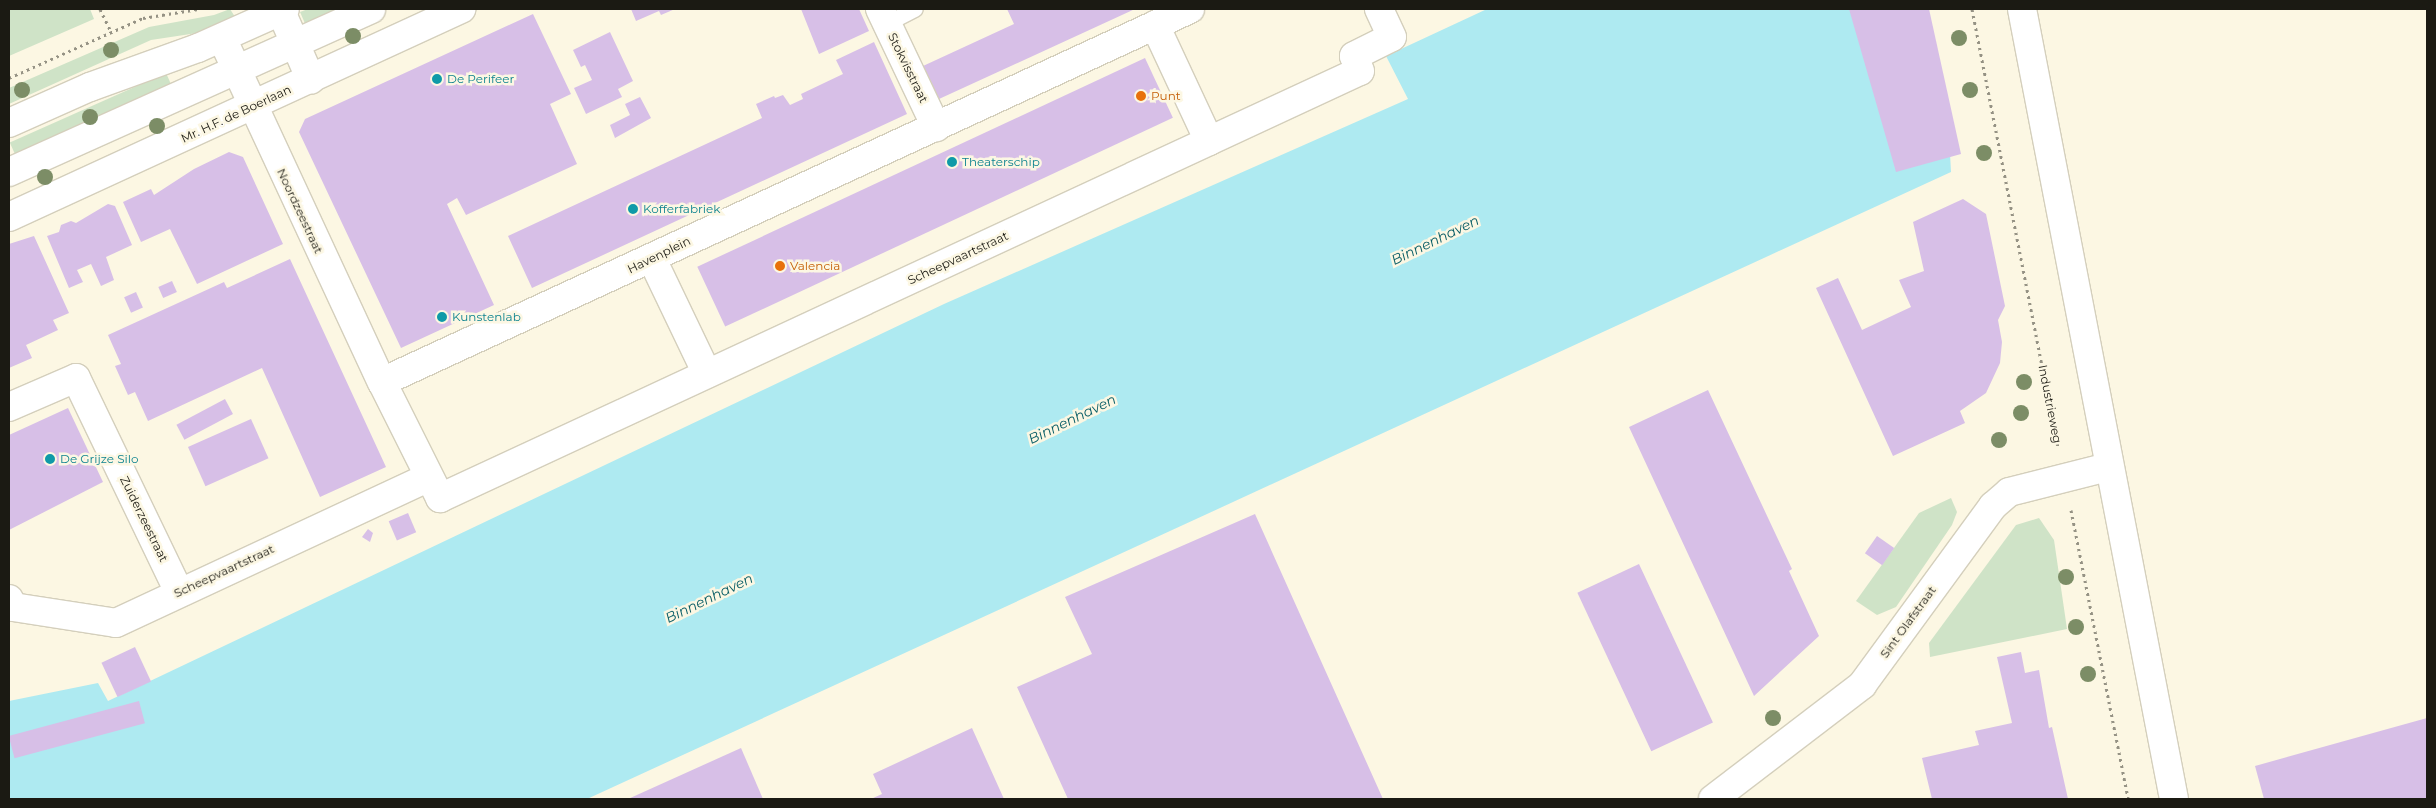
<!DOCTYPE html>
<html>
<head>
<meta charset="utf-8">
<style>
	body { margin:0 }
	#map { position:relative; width:2436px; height:808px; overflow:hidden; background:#fcf7e3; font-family:Montserrat,sans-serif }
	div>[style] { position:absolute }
	.green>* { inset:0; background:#cfe3c7; transform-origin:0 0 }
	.water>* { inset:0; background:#aeeaf1 }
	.building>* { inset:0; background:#d7bfe7; transform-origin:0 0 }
	.path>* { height:3px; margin-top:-1.5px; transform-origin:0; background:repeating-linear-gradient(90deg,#959284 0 2.5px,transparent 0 6.5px) }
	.roads { filter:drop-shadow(1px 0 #d4cfbc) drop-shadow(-1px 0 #d4cfbc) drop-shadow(0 1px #d4cfbc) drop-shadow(0 -1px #d4cfbc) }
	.service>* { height:15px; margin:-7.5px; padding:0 7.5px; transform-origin:7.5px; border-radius:7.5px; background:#fff }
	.minor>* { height:28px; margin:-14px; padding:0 14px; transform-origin:14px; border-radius:14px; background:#fff }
	.tertiary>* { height:28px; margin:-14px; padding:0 14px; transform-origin:14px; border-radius:14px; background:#fff }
	.trees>* { width:16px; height:16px; margin:-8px; border-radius:50%; background:#7c8d66 }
	.dots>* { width:14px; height:14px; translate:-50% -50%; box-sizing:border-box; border:2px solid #fcf7e3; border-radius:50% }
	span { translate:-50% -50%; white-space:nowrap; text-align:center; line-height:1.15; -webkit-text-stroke:5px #fcf7e3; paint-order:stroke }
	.street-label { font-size:12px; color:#1b1a13 }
	.culture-label { font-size:12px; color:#0d838f }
	.left { translate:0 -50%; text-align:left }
	.food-label { font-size:12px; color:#c56008 }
	.water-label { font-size:14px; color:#065c65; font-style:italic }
	.frame { position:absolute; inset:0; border:10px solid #1b1a13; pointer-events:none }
</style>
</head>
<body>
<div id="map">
	<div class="green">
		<div style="clip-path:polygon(9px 9px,90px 9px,94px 19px,9px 56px)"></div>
		<div style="clip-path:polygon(230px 9px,237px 20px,217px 30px,151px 40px,9px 104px,9px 88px,149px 27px,214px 15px)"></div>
		<div style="clip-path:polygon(308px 9px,349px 9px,307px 28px,300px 12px)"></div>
		<div style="left:166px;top:73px;width:17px;height:171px;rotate:66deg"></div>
		<div style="clip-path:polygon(1951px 498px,1957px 512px,1952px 525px,1896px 607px,1877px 615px,1856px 601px,1919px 513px)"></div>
		<div style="clip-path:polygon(2039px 518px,2054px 540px,2067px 629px,1930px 657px,1929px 643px,2016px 525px)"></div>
	</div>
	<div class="water">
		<div style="clip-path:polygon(1487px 9px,1922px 9px,1949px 135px,1951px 172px,587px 799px,9px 799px,9px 701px,98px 683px,108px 701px,944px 304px,1408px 99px,1386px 56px)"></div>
	</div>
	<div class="building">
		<div style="clip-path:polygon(631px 9px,675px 9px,661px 15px,659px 11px,636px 21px)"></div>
		<div style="clip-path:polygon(801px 9px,859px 9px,869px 31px,819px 54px)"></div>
		<div style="clip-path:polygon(1007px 9px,1135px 9px,939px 99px,923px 66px,1014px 24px)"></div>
		<div style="clip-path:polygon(1849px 9px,1929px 9px,1961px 154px,1896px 172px)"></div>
		<div style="clip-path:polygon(533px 14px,571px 94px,550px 104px,577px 164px,466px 215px,457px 198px,447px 204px,494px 305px,401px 348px,299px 132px,305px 119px)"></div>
		<div style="clip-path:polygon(610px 32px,633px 81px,618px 89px,622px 97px,586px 114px,574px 88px,592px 80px,585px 65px,581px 67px,573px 50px)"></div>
		<div style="clip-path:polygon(874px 42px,907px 114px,532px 288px,508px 236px,762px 118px,756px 104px,774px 96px,775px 98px,783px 95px,790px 105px,803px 99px,801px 94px,843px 74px,836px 60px)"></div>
		<div style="left:1145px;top:58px;width:66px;height:494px;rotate:65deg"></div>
		<div style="clip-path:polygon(640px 97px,651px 118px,615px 138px,610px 125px,630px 115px,625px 104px)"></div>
		<div style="clip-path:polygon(229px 152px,243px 157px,283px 244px,197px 284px,170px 229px,141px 242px,123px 202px,151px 189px,154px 195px,194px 169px)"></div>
		<div style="clip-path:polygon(1963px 199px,1986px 214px,2005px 306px,1998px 320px,2002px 342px,2000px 363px,1986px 393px,1960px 411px,1965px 423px,1893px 456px,1816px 288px,1838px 278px,1862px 330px,1911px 307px,1899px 280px,1924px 271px,1913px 222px)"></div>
		<div style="clip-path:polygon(108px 204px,115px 206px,132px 245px,106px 257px,114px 280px,101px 286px,91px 264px,77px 270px,83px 282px,69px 288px,47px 236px,59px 232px,61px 225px,71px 221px,76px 223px)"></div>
		<div style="clip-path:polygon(34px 236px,69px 313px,53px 320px,58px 330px,26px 345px,32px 358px,9px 368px,9px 244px)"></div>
		<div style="clip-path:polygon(290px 259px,386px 467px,320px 497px,262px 368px,148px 421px,135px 392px,128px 395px,115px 366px,121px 364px,108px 335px,224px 282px,227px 288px)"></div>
		<div style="left:172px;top:281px;width:12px;height:15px;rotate:66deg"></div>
		<div style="left:136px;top:292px;width:17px;height:13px;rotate:66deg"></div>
		<div style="clip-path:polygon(1708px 390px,1792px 569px,1789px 571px,1819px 636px,1754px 696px,1629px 427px)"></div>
		<div style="left:225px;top:399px;width:17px;height:55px;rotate:62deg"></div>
		<div style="clip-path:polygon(68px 408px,103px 482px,9px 530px,9px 435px)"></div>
		<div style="left:251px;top:419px;width:43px;height:69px;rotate:66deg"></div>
		<div style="left:408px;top:513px;width:21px;height:21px;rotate:67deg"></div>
		<div style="clip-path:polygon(1255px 514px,1383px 799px,1068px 799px,1017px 687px,1092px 654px,1065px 597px)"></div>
		<div style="clip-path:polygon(368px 529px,373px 533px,370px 542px,362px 537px)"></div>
		<div style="left:1877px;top:536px;width:21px;height:21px;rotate:35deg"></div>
		<div style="left:1639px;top:564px;width:175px;height:68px;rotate:65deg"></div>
		<div style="left:135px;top:647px;width:38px;height:37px;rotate:65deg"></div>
		<div style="clip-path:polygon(2021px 652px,2025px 673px,2039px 670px,2049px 728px,2052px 727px,2068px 799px,1932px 799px,1922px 758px,1979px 745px,1975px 731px,2012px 723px,1997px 657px)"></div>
		<div style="left:139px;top:701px;width:23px;height:135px;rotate:75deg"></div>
		<div style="clip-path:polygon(2427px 718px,2427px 799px,2264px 799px,2255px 766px)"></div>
		<div style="clip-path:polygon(972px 728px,1004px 799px,871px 799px,882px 794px,873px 774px)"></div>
		<div style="clip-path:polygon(741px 748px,763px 799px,628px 799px)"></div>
	</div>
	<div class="path">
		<div style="left:100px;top:9px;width:25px;rotate:64deg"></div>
		<div style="left:1972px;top:9px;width:446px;rotate:78.9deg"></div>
		<div style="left:9px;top:78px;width:147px;rotate:-24.1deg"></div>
		<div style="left:143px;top:18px;width:56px;rotate:-9.3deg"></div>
		<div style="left:2071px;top:510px;width:295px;rotate:78.8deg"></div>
	</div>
	<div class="roads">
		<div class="service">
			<div style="left:887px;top:23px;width:31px;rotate:-27deg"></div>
		</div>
		<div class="minor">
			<div style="left:280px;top:9px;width:77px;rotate:66.4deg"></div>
			<div style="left:880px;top:9px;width:131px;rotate:64.6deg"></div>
			<div style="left:222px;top:38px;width:379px;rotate:65.1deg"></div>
			<div style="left:382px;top:382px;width:130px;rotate:63.4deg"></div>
			<div style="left:440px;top:498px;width:848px;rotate:-24.9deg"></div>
			<div style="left:1209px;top:141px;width:128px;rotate:-115deg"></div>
			<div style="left:1209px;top:141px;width:166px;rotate:-24.9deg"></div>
			<div style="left:1360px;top:71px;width:16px;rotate:-112deg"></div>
			<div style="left:1354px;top:56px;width:42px;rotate:-26.6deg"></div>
			<div style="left:1392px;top:37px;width:31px;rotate:-115deg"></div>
			<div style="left:9px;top:217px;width:498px;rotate:-24.7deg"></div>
			<div style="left:652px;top:259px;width:127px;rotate:64.4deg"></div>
			<div style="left:382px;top:382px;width:890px;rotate:-24.78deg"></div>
			<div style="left:9px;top:407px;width:73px;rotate:-23.4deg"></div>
			<div style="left:76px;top:378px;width:237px;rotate:64.3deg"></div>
			<div style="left:9px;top:599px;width:9px;rotate:63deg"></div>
			<div style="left:13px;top:607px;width:104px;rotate:8.8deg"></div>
			<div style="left:116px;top:623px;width:345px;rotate:-25deg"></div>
			<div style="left:1713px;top:799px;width:188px;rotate:-37.4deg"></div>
			<div style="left:1862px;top:685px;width:222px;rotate:-53.8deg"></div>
			<div style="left:1993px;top:506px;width:21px;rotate:-41deg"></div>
			<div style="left:2009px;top:492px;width:102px;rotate:-14.2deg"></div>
		</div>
		<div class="tertiary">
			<div style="left:2022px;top:9px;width:804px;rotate:79.11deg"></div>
			<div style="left:9px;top:123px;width:89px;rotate:-24deg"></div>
			<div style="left:90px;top:87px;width:115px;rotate:-19.9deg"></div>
			<div style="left:198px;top:48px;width:95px;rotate:-24.1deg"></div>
			<div style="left:9px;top:172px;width:397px;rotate:-24.2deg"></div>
		</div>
	</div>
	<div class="trees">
		<div style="left:353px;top:36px"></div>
		<div style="left:1959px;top:38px"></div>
		<div style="left:111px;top:50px"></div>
		<div style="left:22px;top:90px"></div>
		<div style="left:1970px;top:90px"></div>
		<div style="left:90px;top:117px"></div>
		<div style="left:157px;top:126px"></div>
		<div style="left:1984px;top:153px"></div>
		<div style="left:45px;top:177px"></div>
		<div style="left:2024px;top:382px"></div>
		<div style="left:2021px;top:413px"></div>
		<div style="left:1999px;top:440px"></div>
		<div style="left:2066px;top:577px"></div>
		<div style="left:2076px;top:627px"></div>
		<div style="left:2088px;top:674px"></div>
		<div style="left:1773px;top:718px"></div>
	</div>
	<div class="dots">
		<div style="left:437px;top:79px;background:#0f9aa8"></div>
		<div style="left:1141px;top:96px;background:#e8710a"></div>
		<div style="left:952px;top:162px;background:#0f9aa8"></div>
		<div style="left:633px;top:209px;background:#0f9aa8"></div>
		<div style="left:780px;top:266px;background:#e8710a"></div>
		<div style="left:442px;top:317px;background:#0f9aa8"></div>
		<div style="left:50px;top:459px;background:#0f9aa8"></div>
	</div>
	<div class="street-label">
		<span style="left:908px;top:68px;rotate:64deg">Stokvisstraat</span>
		<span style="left:236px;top:114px;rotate:-25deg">Mr. H.F. de Boerlaan</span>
		<span style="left:300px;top:211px;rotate:65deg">Noordzeestraat</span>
		<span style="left:659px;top:255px;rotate:-26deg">Havenplein</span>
		<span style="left:958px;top:258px;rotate:-25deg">Scheepvaartstraat</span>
		<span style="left:2050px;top:404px;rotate:79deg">Industrieweg</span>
		<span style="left:144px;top:519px;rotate:64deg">Zuiderzeestraat</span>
		<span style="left:224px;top:571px;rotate:-25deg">Scheepvaartstraat</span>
		<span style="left:1908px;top:622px;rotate:-54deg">Sint Olafstraat</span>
	</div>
	<div class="culture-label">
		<span class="left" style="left:447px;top:79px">De Perifeer</span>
		<span class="left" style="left:962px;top:162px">Theaterschip</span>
		<span class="left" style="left:643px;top:209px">Kofferfabriek</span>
		<span class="left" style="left:452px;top:317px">Kunstenlab</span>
		<span class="left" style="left:60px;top:459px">De Grijze Silo</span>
	</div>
	<div class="food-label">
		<span class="left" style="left:1151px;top:96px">Punt</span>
		<span class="left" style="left:790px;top:266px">Valencia</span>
	</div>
	<div class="water-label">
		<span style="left:1435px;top:240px;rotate:-26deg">Binnenhaven</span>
		<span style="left:1072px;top:419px;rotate:-26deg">Binnenhaven</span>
		<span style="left:709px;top:598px;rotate:-26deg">Binnenhaven</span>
	</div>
	<div class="frame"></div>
</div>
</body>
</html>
